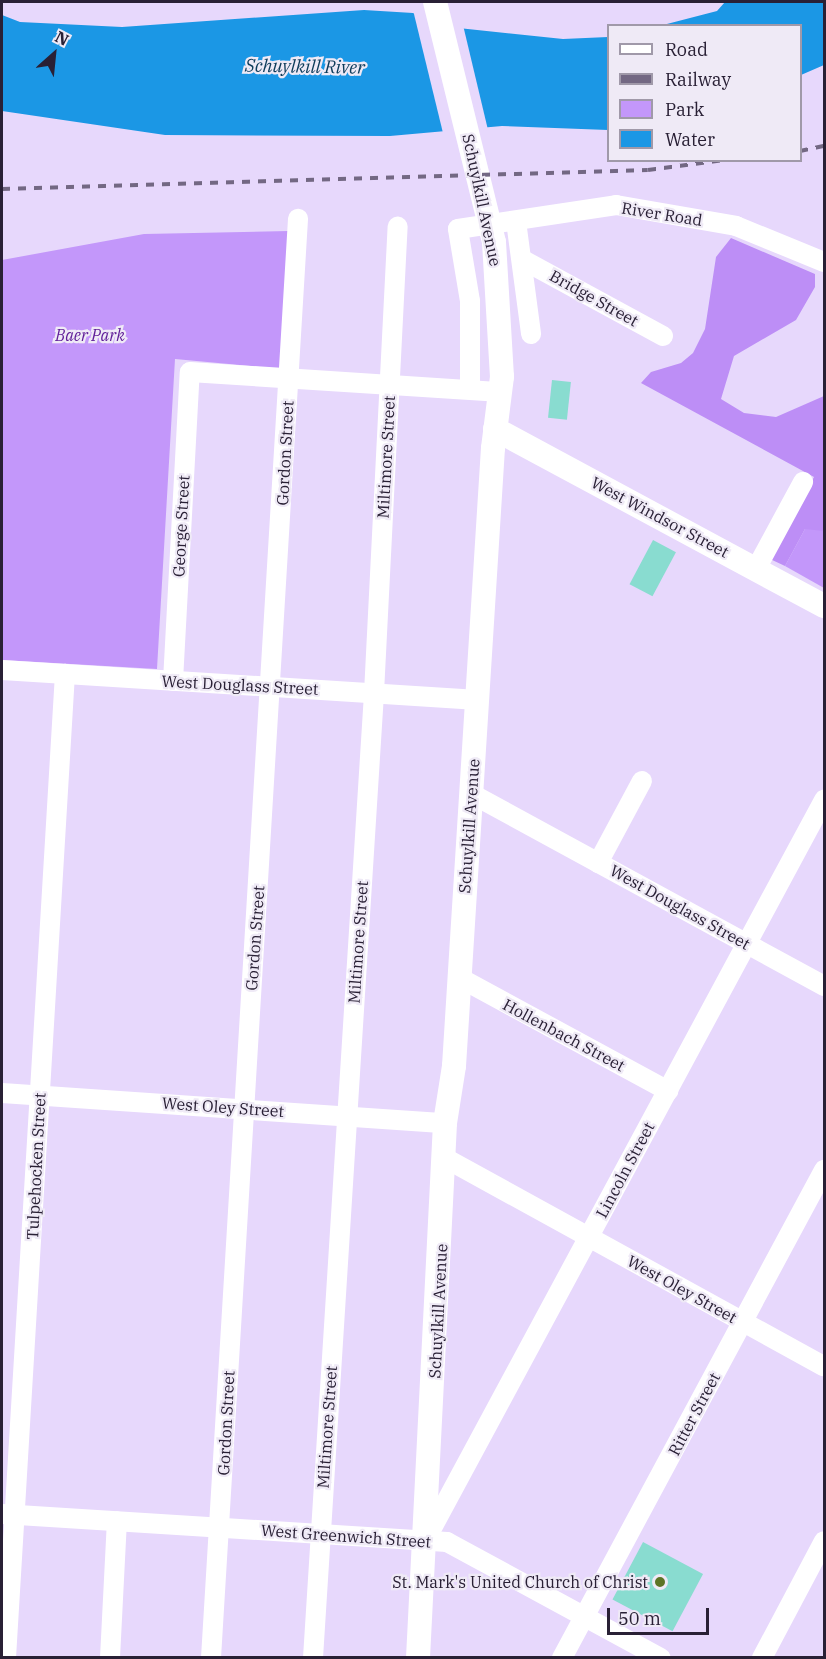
<!DOCTYPE html>
<html>
<head>
<meta charset="utf-8">
<style>
	body { margin:0 }
	#map { position:relative; width:826px; height:1659px; overflow:hidden; background:#e7d8fc; font-family:"IBM Plex Serif",serif }
	div>[style] { position:absolute }
	.green>* { inset:0; background:#c397fa }
	.forest>* { inset:0; background:#bd8ef6 }
	.water>* { inset:0; background:#1b97e5 }
	.pier>* { inset:0; background:#e7d8fc }
	.building>* { inset:0; background:#89dcd0; transform-origin:0 0 }
	.minor>* { height:20px; margin:-10px; padding:0 10px; transform-origin:10px; border-radius:10px; background:#fff }
	.major>* { height:24px; margin:-12px; padding:0 12px; transform-origin:12px; border-radius:12px; background:#fff }
	.rail>* { height:4px; margin-top:-2px; transform-origin:0; background:repeating-linear-gradient(90deg,#736883 0 8px,transparent 0 16px) }
	.dots>* { width:16px; height:16px; translate:-50% -50%; box-sizing:border-box; border:3px solid #efeaf6; border-radius:50% }
	span { translate:-50% -50%; white-space:nowrap; text-align:center; line-height:1.15; -webkit-text-stroke:4.5px #efeaf6; paint-order:stroke }
	.street-label { font-size:16px; color:#292035 }
	.park-label { font-size:16px; color:#611f99; font-style:italic }
	.poi-label { font-size:16px; color:#292035 }
	.right { translate:-100% -50%; text-align:right }
	.water-label { font-size:18px; color:#0d3b5a; font-style:italic }
	.frame { position:absolute; inset:0; border:3px solid #292035; pointer-events:none }
	.legend { position:absolute; left:607px; top:24px; width:195px; height:138px; box-sizing:border-box; background:#efeaf6; border:2px solid #a099a9; margin:0; padding:8px 10px; list-style:none; font-size:18px; color:#292035 }
	.legend li { display:flex; align-items:center; gap:12px; height:30px }
	.legend b { width:30px; border:2px solid #a099a9 }
	.north { position:absolute; left:24px; top:24px; width:60px; height:60px; -webkit-text-stroke:4px #efeaf6; paint-order:stroke; rotate:27deg; font-size:16px; font-weight:700; line-height:24px; text-align:center; color:#292035 }
	.north::after { content:''; display:block; margin:auto; width:21px; height:27px; background:#292035; clip-path:polygon(50% 0,100% 100%,50% 72%,0 100%) }
	.scale { position:absolute; left:607px; top:1608px; width:102px; height:27px; box-sizing:border-box; border:3px solid #292035; border-top:0; padding-left:8px; font-size:18px; line-height:21px; white-space:nowrap; color:#292035; -webkit-text-stroke:4px #efeaf6; paint-order:stroke }
</style>
</head>
<body>
<div id="map">
	<div class="green">
		<div style="clip-path:polygon(289px 231px,282px 369px,175px 359px,157px 669px,2px 660px,2px 260px,144px 234px)"></div>
		<div style="clip-path:polygon(815px 527px,824px 531px,824px 588px,785px 566px,805px 529px)"></div>
	</div>
	<div class="forest">
		<div style="clip-path:polygon(731px 238px,815px 274px,815px 287px,796px 320px,734px 356px,721px 399px,744px 413px,776px 417px,824px 396px,824px 531px,805px 529px,785px 566px,770px 559px,814px 477px,641px 383px,651px 372px,681px 363px,693px 353px,705px 329px,716px 257px)"></div>
	</div>
	<div class="water">
		<div style="clip-path:polygon(725px 2px,824px 2px,824px 65px,801px 75px,800px 26px,663px 25px,717px 11px)"></div>
		<div style="clip-path:polygon(364px 10px,413px 13px,449px 27px,563px 39px,608px 37px,608px 130px,502px 126px,390px 136px,165px 135px,2px 111px,2px 15px,20px 22px,122px 27px)"></div>
	</div>
	<div class="pier">
		<div style="clip-path:polygon(413px 10px,463px 25px,488px 130px,443px 133px)"></div>
	</div>
	<div class="building">
		<div style="left:552px;top:380px;width:19px;height:38px;rotate:6deg"></div>
		<div style="left:653px;top:540px;width:26px;height:50px;rotate:28deg"></div>
		<div style="left:643px;top:1542px;width:68px;height:65px;rotate:28deg"></div>
	</div>
	<div class="minor">
		<div style="left:516px;top:221px;width:114px;rotate:82.4deg"></div>
		<div style="left:525px;top:261px;width:157px;rotate:28.5deg"></div>
		<div style="left:470px;top:388px;width:87px;rotate:-90deg"></div>
		<div style="left:470px;top:301px;width:73px;rotate:-99.5deg"></div>
		<div style="left:458px;top:229px;width:160px;rotate:-8.6deg"></div>
		<div style="left:616px;top:205px;width:122px;rotate:9.9deg"></div>
		<div style="left:736px;top:226px;width:95px;rotate:22.2deg"></div>
		<div style="left:756px;top:569px;width:99px;rotate:-61.6deg"></div>
		<div style="left:2px;top:670px;width:477px;rotate:3.6deg"></div>
		<div style="left:173px;top:681px;width:309px;rotate:-86.9deg"></div>
		<div style="left:190px;top:372px;width:312px;rotate:3.7deg"></div>
		<div style="left:472px;top:794px;width:401px;rotate:28.6deg"></div>
		<div style="left:598px;top:863px;width:93px;rotate:-61.8deg"></div>
		<div style="left:460px;top:978px;width:237px;rotate:28.5deg"></div>
		<div style="left:2px;top:1093px;width:444px;rotate:3.9deg"></div>
		<div style="left:445px;top:1158px;width:432px;rotate:28.8deg"></div>
		<div style="left:2px;top:1514px;width:446px;rotate:3.6deg"></div>
		<div style="left:447px;top:1542px;width:243px;rotate:28.5deg"></div>
		<div style="left:425px;top:1541px;width:842px;rotate:-61.7deg"></div>
		<div style="left:6px;top:1658px;width:986px;rotate:-86.57deg"></div>
		<div style="left:110px;top:1658px;width:137px;rotate:-87.1deg"></div>
		<div style="left:211px;top:1658px;width:1442px;rotate:-86.54deg"></div>
		<div style="left:313px;top:1658px;width:967px;rotate:-86.38deg"></div>
		<div style="left:374px;top:693px;width:467px;rotate:-87.1deg"></div>
		<div style="left:562px;top:1658px;width:554px;rotate:-61.77deg"></div>
		<div style="left:762px;top:1658px;width:132px;rotate:-62.1deg"></div>
	</div>
	<div class="major">
		<div style="left:495px;top:429px;width:374px;rotate:28.3deg"></div>
		<div style="left:418px;top:1658px;width:536px;rotate:-87.11deg"></div>
		<div style="left:445px;top:1123px;width:58px;rotate:-81deg"></div>
		<div style="left:454px;top:1066px;width:619px;rotate:-86.39deg"></div>
		<div style="left:493px;top:448px;width:72px;rotate:-82.8deg"></div>
		<div style="left:502px;top:377px;width:135px;rotate:-93.4deg"></div>
		<div style="left:494px;top:242px;width:247px;rotate:-103.8deg"></div>
	</div>
	<div class="rail">
		<div style="left:800px;top:151px;width:25px;rotate:-12deg"></div>
		<div style="left:2px;top:189px;width:646px;rotate:-1.68deg"></div>
		<div style="left:648px;top:170px;width:77px;rotate:-7.5deg"></div>
	</div>
	<div class="dots">
		<div style="left:660px;top:1582px;background:#5d7425"></div>
	</div>
	<div class="street-label">
		<span style="left:482px;top:200px;rotate:78deg">Schuylkill Avenue</span>
		<span style="left:662px;top:214px;rotate:9deg">River Road</span>
		<span style="left:594px;top:298px;rotate:29deg">Bridge Street</span>
		<span style="left:285px;top:453px;rotate:-87deg">Gordon Street</span>
		<span style="left:386px;top:457px;rotate:-87deg">Miltimore Street</span>
		<span style="left:660px;top:517px;rotate:28deg">West Windsor Street</span>
		<span style="left:181px;top:526px;rotate:-87deg">George Street</span>
		<span style="left:240px;top:685px;rotate:3deg">West Douglass Street</span>
		<span style="left:469px;top:826px;rotate:-86deg">Schuylkill Avenue</span>
		<span style="left:680px;top:907px;rotate:29deg">West Douglass Street</span>
		<span style="left:255px;top:938px;rotate:-86deg">Gordon Street</span>
		<span style="left:358px;top:942px;rotate:-86deg">Miltimore Street</span>
		<span style="left:564px;top:1035px;rotate:28deg">Hollenbach Street</span>
		<span style="left:223px;top:1107px;rotate:4deg">West Oley Street</span>
		<span style="left:36px;top:1166px;rotate:-87deg">Tulpehocken Street</span>
		<span style="left:625px;top:1170px;rotate:-62deg">Lincoln Street</span>
		<span style="left:682px;top:1289px;rotate:29deg">West Oley Street</span>
		<span style="left:438px;top:1311px;rotate:-87deg">Schuylkill Avenue</span>
		<span style="left:694px;top:1414px;rotate:-62deg">Ritter Street</span>
		<span style="left:226px;top:1423px;rotate:-87deg">Gordon Street</span>
		<span style="left:327px;top:1427px;rotate:-86deg">Miltimore Street</span>
		<span style="left:346px;top:1536px;rotate:4deg">West Greenwich Street</span>
	</div>
	<div class="park-label">
		<span style="left:90px;top:335px">Baer Park</span>
	</div>
	<div class="poi-label">
		<span class="right" style="left:648px;top:1582px">St. Mark's United Church of Christ</span>
	</div>
	<div class="water-label">
		<span style="left:305px;top:67px;rotate:1deg">Schuylkill River</span>
	</div>
	<div class="frame"></div>
	<ul class="legend">
	<li><b style="height:8px;background:#fff"></b>Road</li>
	<li><b style="height:8px;background:#736883"></b>Railway</li>
	<li><b style="height:16px;background:#c397fa"></b>Park</li>
	<li><b style="height:16px;background:#1b97e5"></b>Water</li>
	</ul>
	<div class="north">N</div>
	<div class="scale">50 m</div>
</div>
</body>
</html>
